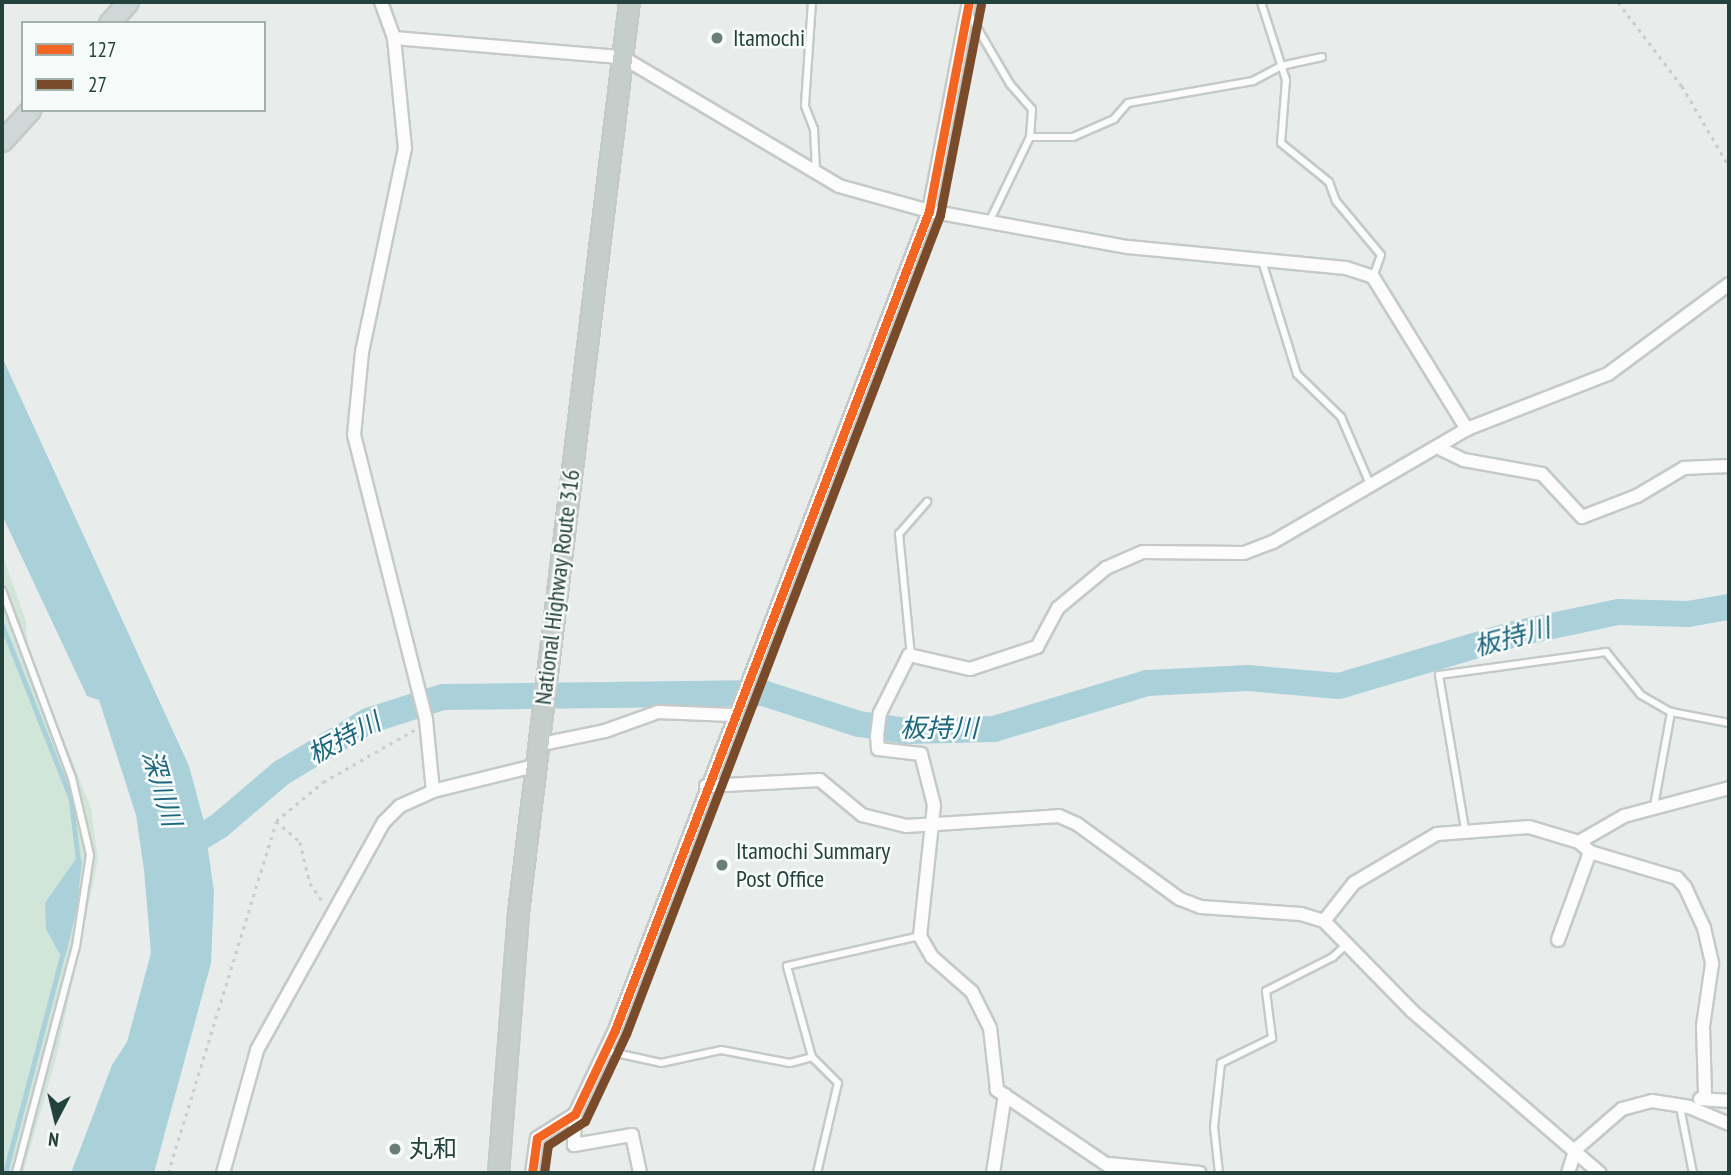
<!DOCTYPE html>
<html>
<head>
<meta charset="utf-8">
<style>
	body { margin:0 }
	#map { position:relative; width:1731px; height:1175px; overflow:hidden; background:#e8edeb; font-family:"PT Sans Narrow","Noto Sans JP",sans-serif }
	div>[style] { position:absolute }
	.green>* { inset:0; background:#d1e6d9 }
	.water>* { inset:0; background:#aad0da }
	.stream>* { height:4.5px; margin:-2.25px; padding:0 2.25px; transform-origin:2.25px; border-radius:2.25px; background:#aad0da }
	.river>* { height:26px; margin:-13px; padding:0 13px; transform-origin:13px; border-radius:13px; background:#aad0da }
	.path>* { height:2.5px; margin-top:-1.25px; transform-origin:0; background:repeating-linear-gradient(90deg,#c7cecd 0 3.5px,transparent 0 8.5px) }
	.roads { filter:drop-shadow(2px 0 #c5cac8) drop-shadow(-2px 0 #c5cac8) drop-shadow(0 2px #c5cac8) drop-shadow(0 -2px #c5cac8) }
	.service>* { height:6px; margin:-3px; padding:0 3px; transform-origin:3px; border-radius:3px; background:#fcfcfc }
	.minor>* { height:12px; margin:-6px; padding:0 6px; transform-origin:6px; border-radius:6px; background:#fcfcfc }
	.primary>* { height:19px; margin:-9.5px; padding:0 9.5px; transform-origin:9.5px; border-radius:9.5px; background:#cfd8d6 }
	.trunk>* { height:19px; margin:-9.5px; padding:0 9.5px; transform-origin:9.5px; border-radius:9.5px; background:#c6cecc }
	.bus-1>* { height:9px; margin:-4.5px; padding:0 4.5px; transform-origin:4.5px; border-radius:4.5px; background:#f26522 }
	.bus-2>* { height:9px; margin:-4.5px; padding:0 4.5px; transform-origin:4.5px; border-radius:4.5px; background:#7a4b2a }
	.dots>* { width:19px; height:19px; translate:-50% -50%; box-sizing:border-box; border:4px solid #f7fbf9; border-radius:50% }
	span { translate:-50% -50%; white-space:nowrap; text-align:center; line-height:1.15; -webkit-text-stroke:5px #f7fbf9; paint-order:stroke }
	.poi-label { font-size:24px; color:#24423c }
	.left { translate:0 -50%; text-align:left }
	.street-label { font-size:24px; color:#24423c }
	.water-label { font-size:26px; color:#1d677f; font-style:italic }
	.frame { position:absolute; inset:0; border:4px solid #24423c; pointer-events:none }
	.legend { position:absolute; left:21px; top:21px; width:245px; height:91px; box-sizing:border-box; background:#f7fbf9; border:2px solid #a3b1ad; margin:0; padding:9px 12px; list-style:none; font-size:21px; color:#24423c }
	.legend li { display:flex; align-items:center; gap:14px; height:35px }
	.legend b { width:35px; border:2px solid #a3b1ad }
	.north { position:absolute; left:21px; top:1084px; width:70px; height:70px; -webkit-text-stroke:5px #f7fbf9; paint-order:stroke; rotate:187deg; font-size:19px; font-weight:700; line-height:28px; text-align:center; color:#24423c }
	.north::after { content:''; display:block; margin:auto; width:24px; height:32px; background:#24423c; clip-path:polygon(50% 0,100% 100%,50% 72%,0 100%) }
</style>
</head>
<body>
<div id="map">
	<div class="green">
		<div style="clip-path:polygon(2px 554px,26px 621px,27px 647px,91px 808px,98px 859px,57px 1055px,23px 1173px,2px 1173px)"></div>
	</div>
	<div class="water">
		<div style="clip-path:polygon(2px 357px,189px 766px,204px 822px,214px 892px,211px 963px,154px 1173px,71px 1173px,112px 1065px,127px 1042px,151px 953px,144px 870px,136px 815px,99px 700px,87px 696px,2px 515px)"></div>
		<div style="clip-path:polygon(75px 860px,82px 860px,77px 908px,66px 954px,59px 953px,46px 929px,45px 903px)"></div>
	</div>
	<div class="stream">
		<div style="left:2px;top:624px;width:187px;rotate:68.4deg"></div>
		<div style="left:71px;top:798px;width:66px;rotate:83.1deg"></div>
		<div style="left:5px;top:1173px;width:233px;rotate:-75.3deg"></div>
	</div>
	<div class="river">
		<div style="left:180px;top:850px;width:46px;rotate:-31.6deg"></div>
		<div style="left:219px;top:826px;width:82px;rotate:-40.5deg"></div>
		<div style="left:281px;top:773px;width:101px;rotate:-30.9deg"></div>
		<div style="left:368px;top:721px;width:79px;rotate:-17.7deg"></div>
		<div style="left:443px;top:697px;width:320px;rotate:-0.7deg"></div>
		<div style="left:763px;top:693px;width:101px;rotate:17.9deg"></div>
		<div style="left:859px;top:724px;width:49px;rotate:8.3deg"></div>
		<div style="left:907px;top:731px;width:87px;rotate:-1.3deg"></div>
		<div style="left:994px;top:729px;width:160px;rotate:-16.7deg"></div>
		<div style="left:1147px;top:683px;width:101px;rotate:-2.8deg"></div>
		<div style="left:1248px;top:678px;width:91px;rotate:5deg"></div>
		<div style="left:1339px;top:686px;width:183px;rotate:-16.5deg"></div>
		<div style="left:1514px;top:634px;width:106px;rotate:-11.9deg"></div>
		<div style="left:1618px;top:612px;width:70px;rotate:1.6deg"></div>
		<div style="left:1688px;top:614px;width:42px;rotate:-9.7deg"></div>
	</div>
	<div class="path">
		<div style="left:1618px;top:2px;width:106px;rotate:52.7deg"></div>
		<div style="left:1682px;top:86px;width:93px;rotate:59.6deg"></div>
		<div style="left:276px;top:821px;width:32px;rotate:41deg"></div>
		<div style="left:300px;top:842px;width:42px;rotate:76.3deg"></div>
		<div style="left:310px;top:883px;width:23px;rotate:56deg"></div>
		<div style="left:168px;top:1173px;width:368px;rotate:-72.9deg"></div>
		<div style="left:276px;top:821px;width:61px;rotate:-39.7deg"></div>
		<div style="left:323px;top:782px;width:105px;rotate:-29.7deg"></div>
	</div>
	<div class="roads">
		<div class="service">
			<div style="left:812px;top:2px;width:104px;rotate:93.9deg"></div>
			<div style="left:805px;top:106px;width:25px;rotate:69deg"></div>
			<div style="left:814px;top:129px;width:43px;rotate:87.3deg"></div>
			<div style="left:1261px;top:2px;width:82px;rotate:72.2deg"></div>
			<div style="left:1286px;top:80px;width:63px;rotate:94.5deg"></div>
			<div style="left:1281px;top:143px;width:62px;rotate:39.1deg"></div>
			<div style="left:1329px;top:182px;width:20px;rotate:70deg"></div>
			<div style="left:1336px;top:201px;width:70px;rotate:50.2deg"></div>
			<div style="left:1381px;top:255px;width:23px;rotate:110deg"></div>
			<div style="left:969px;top:14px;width:81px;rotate:59.6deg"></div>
			<div style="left:1010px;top:84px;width:33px;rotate:49deg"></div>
			<div style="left:1032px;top:109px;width:28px;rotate:94deg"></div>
			<div style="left:1030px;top:137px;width:92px;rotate:115.7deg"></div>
			<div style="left:1030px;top:137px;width:43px"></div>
			<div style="left:1073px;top:137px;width:45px;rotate:-23.7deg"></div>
			<div style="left:1114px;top:119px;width:21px;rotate:-49deg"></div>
			<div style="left:1128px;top:103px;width:127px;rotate:-10deg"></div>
			<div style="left:1253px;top:81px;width:32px;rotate:-28deg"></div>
			<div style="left:1281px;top:66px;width:42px;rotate:-12.4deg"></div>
			<div style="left:1262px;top:261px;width:118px;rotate:72.8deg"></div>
			<div style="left:1297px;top:374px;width:62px;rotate:44.3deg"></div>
			<div style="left:1341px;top:417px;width:73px;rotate:66.6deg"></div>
			<div style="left:2px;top:590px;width:201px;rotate:69.6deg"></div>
			<div style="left:72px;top:778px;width:79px;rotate:76.8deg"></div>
			<div style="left:90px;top:855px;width:92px;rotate:98.7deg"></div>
			<div style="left:76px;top:946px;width:235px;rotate:104.8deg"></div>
			<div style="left:911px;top:656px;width:123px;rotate:-95.6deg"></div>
			<div style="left:899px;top:534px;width:43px;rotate:-48.8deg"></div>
			<div style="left:1654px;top:806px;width:96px;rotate:-79.7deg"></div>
			<div style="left:1465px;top:829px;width:156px;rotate:-99.6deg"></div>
			<div style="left:1439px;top:675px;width:169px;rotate:-7.8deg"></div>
			<div style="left:1606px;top:652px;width:55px;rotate:50.9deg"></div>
			<div style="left:1641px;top:695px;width:34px;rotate:30deg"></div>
			<div style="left:1671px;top:712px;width:59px;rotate:10.7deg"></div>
			<div style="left:607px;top:1051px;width:55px;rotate:12.5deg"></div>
			<div style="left:661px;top:1063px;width:61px;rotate:-12.2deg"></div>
			<div style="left:721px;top:1050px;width:70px;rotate:10.7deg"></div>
			<div style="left:790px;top:1063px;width:23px;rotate:-15deg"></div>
			<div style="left:1680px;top:1107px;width:67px;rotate:78.9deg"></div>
			<div style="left:817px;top:1173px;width:92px;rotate:-76.9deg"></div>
			<div style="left:838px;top:1083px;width:37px;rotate:-135deg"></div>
			<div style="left:812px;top:1057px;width:94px;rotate:-105.4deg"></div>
			<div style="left:787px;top:966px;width:136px;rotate:-12.7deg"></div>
			<div style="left:1219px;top:1173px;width:46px;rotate:-96.2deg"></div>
			<div style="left:1214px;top:1127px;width:64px;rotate:-83.8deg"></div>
			<div style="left:1221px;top:1063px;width:57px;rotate:-26.1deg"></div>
			<div style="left:1272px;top:1038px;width:47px;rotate:-97.3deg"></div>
			<div style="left:1266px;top:991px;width:75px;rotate:-26.9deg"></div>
			<div style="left:1333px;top:957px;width:21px;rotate:-43deg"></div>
		</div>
		<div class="minor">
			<div style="left:381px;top:2px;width:38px;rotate:70deg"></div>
			<div style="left:394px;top:38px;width:111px;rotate:84.3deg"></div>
			<div style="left:405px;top:148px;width:208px;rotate:101.9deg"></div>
			<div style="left:362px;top:352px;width:83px;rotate:95.5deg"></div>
			<div style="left:354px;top:435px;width:294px;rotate:75.8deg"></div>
			<div style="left:426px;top:720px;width:71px;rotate:84.4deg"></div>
			<div style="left:394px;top:38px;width:229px;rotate:4.8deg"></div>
			<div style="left:622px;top:57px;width:252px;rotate:30.7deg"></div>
			<div style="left:839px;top:186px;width:93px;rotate:15.5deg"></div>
			<div style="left:929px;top:211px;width:202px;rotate:10.3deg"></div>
			<div style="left:1128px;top:247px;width:219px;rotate:5.5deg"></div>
			<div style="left:1346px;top:268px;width:28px;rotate:18deg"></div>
			<div style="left:1373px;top:277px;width:179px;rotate:58.3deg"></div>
			<div style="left:1441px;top:449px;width:25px;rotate:26deg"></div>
			<div style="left:1464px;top:460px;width:79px;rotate:10.2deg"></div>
			<div style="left:1542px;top:474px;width:59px;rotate:47.1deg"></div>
			<div style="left:1582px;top:517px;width:59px;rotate:-20.9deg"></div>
			<div style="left:1637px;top:496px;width:55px;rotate:-30.8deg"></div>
			<div style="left:1684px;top:468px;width:45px;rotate:-2.5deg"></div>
			<div style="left:537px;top:745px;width:69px;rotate:-11.6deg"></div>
			<div style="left:605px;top:731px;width:56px;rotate:-19.7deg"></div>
			<div style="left:658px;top:712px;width:74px;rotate:2.3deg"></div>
			<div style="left:706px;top:786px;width:114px;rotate:-3deg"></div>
			<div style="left:820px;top:780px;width:55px;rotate:39.8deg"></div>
			<div style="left:862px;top:815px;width:45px;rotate:14deg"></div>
			<div style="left:906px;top:826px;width:153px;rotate:-3.7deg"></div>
			<div style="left:1059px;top:816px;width:20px;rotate:24deg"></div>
			<div style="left:1077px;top:824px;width:127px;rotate:36.1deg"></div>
			<div style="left:1180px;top:899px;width:22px;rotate:21deg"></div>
			<div style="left:1201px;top:907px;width:100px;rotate:4deg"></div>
			<div style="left:1301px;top:914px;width:24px;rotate:17deg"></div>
			<div style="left:1324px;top:921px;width:126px;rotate:45.6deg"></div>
			<div style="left:1412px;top:1011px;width:248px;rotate:40.8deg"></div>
			<div style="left:1579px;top:842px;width:15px;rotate:42deg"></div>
			<div style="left:1590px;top:852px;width:91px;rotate:16.6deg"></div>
			<div style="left:1677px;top:878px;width:12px;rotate:48deg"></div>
			<div style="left:1685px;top:887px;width:45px;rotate:65.1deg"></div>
			<div style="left:1704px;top:928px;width:37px;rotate:77deg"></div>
			<div style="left:1712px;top:964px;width:63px;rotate:98.3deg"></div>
			<div style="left:1703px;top:1026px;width:69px;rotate:88.3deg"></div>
			<div style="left:1324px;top:921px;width:48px;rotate:-51.7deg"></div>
			<div style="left:1354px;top:883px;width:96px;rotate:-30.6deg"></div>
			<div style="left:1437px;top:834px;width:92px;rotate:-4.4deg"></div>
			<div style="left:1529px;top:827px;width:52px;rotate:16.7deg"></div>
			<div style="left:1579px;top:842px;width:52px;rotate:-30deg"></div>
			<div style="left:1624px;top:816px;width:109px;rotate:-14.9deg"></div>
			<div style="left:1558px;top:940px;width:94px;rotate:-70deg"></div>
			<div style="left:1700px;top:1099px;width:29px;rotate:4deg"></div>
			<div style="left:575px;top:1114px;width:31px;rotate:92deg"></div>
			<div style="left:574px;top:1145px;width:59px;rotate:-9.8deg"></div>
			<div style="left:632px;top:1135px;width:39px;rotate:78deg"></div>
			<div style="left:1110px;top:1164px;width:90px;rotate:5.7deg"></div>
			<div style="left:223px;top:1173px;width:128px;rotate:-74.5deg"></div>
			<div style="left:257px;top:1050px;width:261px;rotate:-60.9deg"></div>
			<div style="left:384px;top:822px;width:23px;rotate:-45deg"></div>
			<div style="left:400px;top:806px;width:36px;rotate:-24deg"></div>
			<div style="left:433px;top:791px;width:104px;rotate:-13.9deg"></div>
			<div style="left:532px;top:1173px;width:35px;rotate:-82deg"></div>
			<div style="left:537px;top:1138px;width:45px;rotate:-32.3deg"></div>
			<div style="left:575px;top:1114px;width:93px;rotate:-64.5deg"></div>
			<div style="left:615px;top:1030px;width:877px;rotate:-69.02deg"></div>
			<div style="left:929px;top:211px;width:213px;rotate:-79.2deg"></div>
			<div style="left:993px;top:1173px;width:79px;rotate:-81.3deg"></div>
			<div style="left:1119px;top:1173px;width:148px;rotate:-145.8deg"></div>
			<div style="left:997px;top:1090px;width:62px;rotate:-96.4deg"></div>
			<div style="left:990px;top:1028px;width:40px;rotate:-116.6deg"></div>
			<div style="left:972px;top:992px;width:53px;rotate:-138.8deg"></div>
			<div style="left:932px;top:957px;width:24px;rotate:-120deg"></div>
			<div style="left:920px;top:936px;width:132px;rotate:-83.9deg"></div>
			<div style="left:934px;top:805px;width:53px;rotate:-104.3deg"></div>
			<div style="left:921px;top:754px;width:43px;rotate:-173.4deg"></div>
			<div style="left:878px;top:749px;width:13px;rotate:-94deg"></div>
			<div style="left:877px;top:736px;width:23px;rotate:-83deg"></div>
			<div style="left:880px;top:713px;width:65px;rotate:-63.4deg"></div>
			<div style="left:909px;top:655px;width:63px;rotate:12.9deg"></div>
			<div style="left:970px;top:669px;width:71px;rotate:-18.2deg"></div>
			<div style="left:1037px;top:647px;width:44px;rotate:-61.7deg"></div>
			<div style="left:1058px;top:608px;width:62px;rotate:-39.8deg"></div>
			<div style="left:1106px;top:568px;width:40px;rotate:-23.4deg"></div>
			<div style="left:1143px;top:552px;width:101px;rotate:0.6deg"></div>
			<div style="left:1244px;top:553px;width:31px;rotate:-21deg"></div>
			<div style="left:1273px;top:542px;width:225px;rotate:-30.2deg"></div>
			<div style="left:1467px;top:429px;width:151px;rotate:-21.3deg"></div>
			<div style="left:1608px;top:374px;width:151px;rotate:-36.6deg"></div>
			<div style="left:1568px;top:1173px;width:25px;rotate:-72deg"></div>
			<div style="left:1576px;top:1149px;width:61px;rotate:-41deg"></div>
			<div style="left:1622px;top:1109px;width:31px;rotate:-15deg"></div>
			<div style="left:1652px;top:1101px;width:37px;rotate:9deg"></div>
			<div style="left:1689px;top:1107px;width:43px;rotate:23deg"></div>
		</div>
		<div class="primary">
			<div style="left:109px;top:23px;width:28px;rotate:-48deg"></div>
			<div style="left:2px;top:141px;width:42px;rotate:-47.9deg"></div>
		</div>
		<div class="trunk">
			<div style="left:498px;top:1173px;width:262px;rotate:-85.6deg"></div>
			<div style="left:518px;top:912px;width:917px;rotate:-83.05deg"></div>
		</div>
	</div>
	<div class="bus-1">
		<div style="left:532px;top:1173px;width:35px;rotate:-82deg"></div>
		<div style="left:537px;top:1138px;width:45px;rotate:-32.3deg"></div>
		<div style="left:575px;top:1114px;width:93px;rotate:-64.5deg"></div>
		<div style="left:615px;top:1030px;width:877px;rotate:-69.02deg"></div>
		<div style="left:929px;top:211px;width:213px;rotate:-79.2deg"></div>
	</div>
	<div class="bus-2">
		<div style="left:544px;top:1173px;width:28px;rotate:-82deg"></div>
		<div style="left:548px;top:1145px;width:44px;rotate:-33deg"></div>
		<div style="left:585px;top:1121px;width:96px;rotate:-64.8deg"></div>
		<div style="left:626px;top:1034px;width:877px;rotate:-69.02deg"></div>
		<div style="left:940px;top:215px;width:215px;rotate:-79deg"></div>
	</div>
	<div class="dots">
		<div style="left:717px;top:38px;background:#697e79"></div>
		<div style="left:722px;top:865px;background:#697e79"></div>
		<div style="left:395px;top:1149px;background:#697e79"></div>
	</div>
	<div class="poi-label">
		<span class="left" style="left:733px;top:38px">Itamochi</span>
		<span class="left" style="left:736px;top:865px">Itamochi Summary<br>Post Office</span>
		<span class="left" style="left:409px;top:1149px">丸和</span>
	</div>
	<div class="street-label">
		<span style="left:557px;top:587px;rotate:-83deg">National Highway Route 316</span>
	</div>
	<div class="water-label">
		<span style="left:1512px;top:637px;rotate:-15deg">板持川</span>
		<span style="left:939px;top:728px">板持川</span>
		<span style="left:344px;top:738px;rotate:-28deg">板持川</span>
		<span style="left:162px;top:788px;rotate:74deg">深川川</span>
	</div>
	<div class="frame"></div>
	<ul class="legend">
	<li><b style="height:9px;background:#f26522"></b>127</li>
	<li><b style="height:9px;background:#7a4b2a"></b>27</li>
	</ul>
	<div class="north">N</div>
</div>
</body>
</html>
